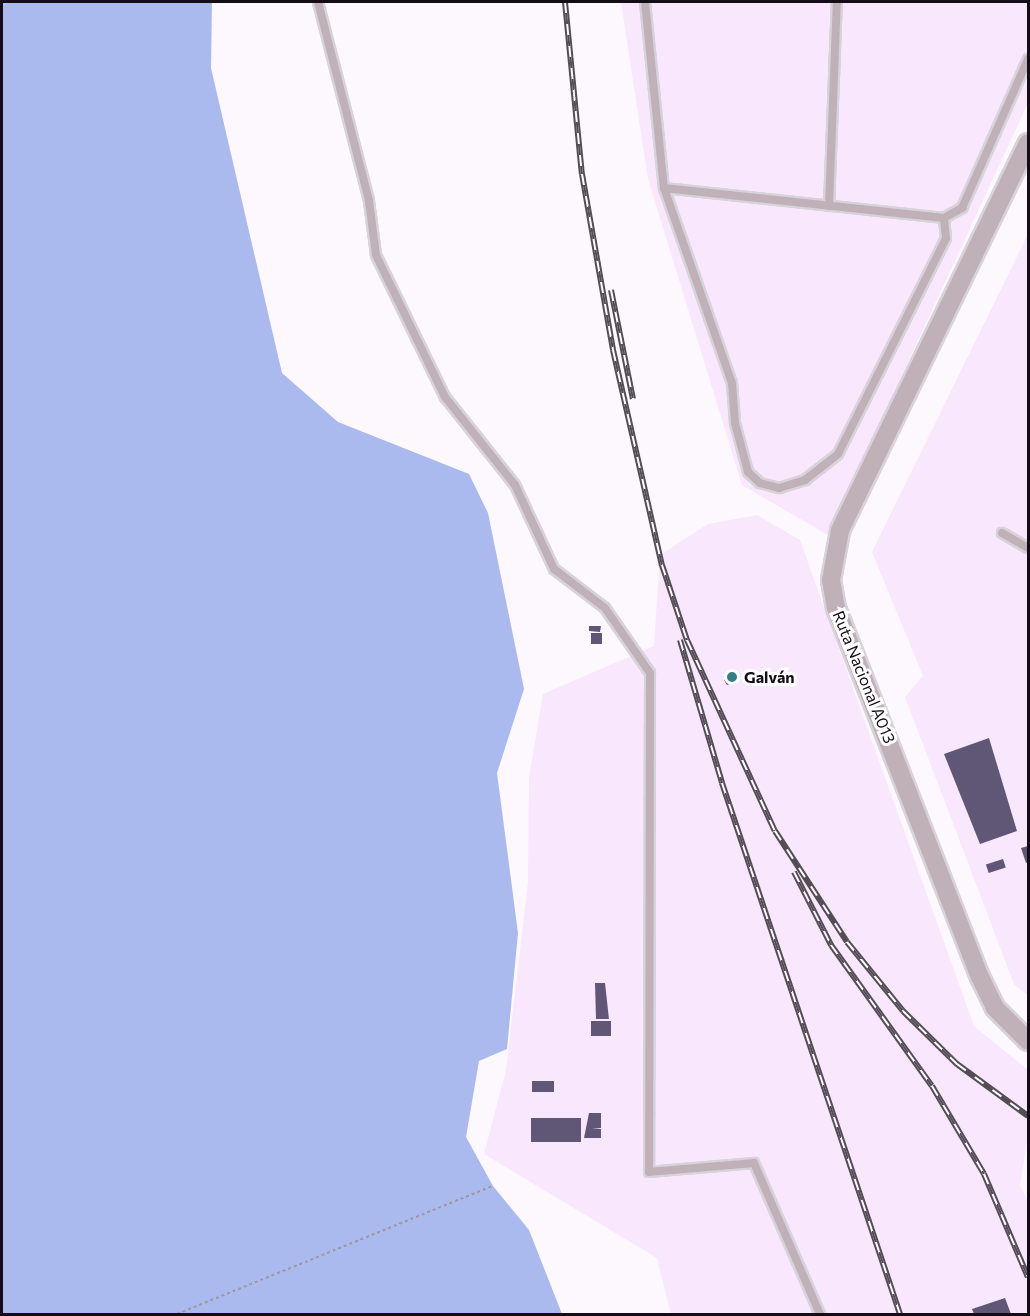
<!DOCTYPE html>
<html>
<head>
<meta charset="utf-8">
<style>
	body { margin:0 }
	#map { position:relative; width:1030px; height:1316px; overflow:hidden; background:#fdf8fe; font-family:Commissioner,sans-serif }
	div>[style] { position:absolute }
	.built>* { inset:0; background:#f8e7fd }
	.water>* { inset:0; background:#aab9ee }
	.building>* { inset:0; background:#5f5775; transform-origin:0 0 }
	.path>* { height:2px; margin-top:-1px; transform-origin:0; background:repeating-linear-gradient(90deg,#9e989f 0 3px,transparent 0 6px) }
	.roads { filter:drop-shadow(2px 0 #d8d2d9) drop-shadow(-2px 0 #d8d2d9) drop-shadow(0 2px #d8d2d9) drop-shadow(0 -2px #d8d2d9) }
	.service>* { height:8px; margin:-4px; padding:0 4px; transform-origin:4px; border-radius:4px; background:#c0b1b9 }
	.tertiary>* { height:18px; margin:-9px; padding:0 9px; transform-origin:9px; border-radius:9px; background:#c0b1b9 }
	.rail>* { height:6px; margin-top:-3px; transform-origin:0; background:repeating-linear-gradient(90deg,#fff 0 11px,#544d56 0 22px); box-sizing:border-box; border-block:2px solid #544d56 }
	.dots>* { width:16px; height:16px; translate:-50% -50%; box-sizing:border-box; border:3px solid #fff; border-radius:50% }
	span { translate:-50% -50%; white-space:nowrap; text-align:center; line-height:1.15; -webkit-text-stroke:6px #fff; paint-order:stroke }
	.poi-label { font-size:16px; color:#140c16; font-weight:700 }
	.left { translate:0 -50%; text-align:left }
	.street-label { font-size:16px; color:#140c16 }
	.frame { position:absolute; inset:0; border:3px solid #140c16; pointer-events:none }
</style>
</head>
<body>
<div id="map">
	<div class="built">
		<div style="clip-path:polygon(621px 2px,1028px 2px,1028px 103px,828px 535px,742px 485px,648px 179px)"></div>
		<div style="clip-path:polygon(1028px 234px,1028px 996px,1014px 984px,905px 697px,923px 676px,872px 552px)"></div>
		<div style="clip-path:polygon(757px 515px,800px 540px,974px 1026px,1028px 1070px,1028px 1136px,1020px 1185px,1028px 1202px,1028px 1314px,671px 1314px,657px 1258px,484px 1154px,506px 1070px,528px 882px,529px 778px,543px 694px,654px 646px,660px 555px,708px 524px)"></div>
	</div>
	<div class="water">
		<div style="clip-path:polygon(2px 2px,212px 2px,211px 68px,282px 373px,338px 422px,469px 474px,488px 513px,524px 689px,497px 773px,518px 933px,507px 1049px,479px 1061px,466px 1137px,493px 1186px,529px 1230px,562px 1314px,2px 1314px)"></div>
	</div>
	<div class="building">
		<div style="clip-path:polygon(589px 626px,601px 626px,600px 632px,589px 631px)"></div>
		<div style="left:591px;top:633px;width:11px;height:11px"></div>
		<div style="clip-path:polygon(733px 674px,737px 682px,727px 685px,724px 680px)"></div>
		<div style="clip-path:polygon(989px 738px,1017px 831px,980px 844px,944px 754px)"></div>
		<div style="clip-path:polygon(1028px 846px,1028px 862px,1026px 863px,1021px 848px)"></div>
		<div style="left:1003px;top:859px;width:9px;height:18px;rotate:72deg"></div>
		<div style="clip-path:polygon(595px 983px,605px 983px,609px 1019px,596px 1019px)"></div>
		<div style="left:591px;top:1021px;width:20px;height:15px"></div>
		<div style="left:532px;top:1081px;width:22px;height:11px"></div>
		<div style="clip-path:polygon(589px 1113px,601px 1113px,601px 1128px,592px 1129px,601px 1129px,601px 1138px,584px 1138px)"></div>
		<div style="left:581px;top:1118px;width:24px;height:50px;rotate:90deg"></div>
		<div style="clip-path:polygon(1005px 1298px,1011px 1314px,974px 1314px,972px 1309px)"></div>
	</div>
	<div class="path">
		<div style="left:177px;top:1314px;width:341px;rotate:-22.1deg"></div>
	</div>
	<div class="roads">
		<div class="service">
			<div style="left:318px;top:2px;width:205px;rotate:75.6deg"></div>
			<div style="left:369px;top:201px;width:54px;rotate:82.6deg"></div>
			<div style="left:376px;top:255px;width:158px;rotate:64.1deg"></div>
			<div style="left:445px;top:397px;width:112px;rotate:51.5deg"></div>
			<div style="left:515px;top:485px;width:93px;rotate:65.1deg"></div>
			<div style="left:554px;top:569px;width:64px;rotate:37.4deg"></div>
			<div style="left:605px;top:608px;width:79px;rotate:55.3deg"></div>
			<div style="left:650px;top:673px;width:499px;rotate:90.1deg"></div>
			<div style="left:649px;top:1172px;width:105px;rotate:-4.9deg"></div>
			<div style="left:754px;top:1163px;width:165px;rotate:66.4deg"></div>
			<div style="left:645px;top:2px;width:187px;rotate:84.2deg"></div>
			<div style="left:664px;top:188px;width:207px;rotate:70.8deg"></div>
			<div style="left:732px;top:383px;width:40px;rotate:85.7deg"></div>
			<div style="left:735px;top:423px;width:51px;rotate:75.1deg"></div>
			<div style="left:748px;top:472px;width:16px;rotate:43deg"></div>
			<div style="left:760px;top:483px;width:20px;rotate:15deg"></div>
			<div style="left:779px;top:488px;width:27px;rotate:-17deg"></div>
			<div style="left:805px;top:480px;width:42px;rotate:-38.2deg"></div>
			<div style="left:838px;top:454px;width:241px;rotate:-63.4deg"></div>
			<div style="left:946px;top:238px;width:20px;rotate:-96deg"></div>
			<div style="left:664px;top:188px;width:282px;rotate:6.1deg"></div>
			<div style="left:944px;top:218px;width:21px;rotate:-29deg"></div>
			<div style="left:962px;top:208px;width:163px;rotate:-66.1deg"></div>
			<div style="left:829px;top:206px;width:204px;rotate:-87.8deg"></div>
			<div style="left:1002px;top:533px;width:30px;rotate:30deg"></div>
		</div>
		<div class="tertiary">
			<div style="left:1028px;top:143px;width:431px;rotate:115.9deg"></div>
			<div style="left:840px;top:531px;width:50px;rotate:100.4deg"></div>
			<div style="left:831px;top:580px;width:28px;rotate:80deg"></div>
			<div style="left:836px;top:608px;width:396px;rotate:68.7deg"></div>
			<div style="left:980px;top:977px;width:34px;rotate:64deg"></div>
			<div style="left:995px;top:1008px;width:47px;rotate:45deg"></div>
		</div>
	</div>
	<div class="rail">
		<div style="left:565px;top:2px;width:173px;rotate:84.4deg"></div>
		<div style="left:582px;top:174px;width:179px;rotate:80deg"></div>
		<div style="left:613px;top:350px;width:221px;rotate:77.2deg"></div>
		<div style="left:662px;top:565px;width:79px;rotate:71.6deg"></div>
		<div style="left:687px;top:640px;width:210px;rotate:65.3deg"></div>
		<div style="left:775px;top:831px;width:132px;rotate:57deg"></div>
		<div style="left:847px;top:942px;width:89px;rotate:50.9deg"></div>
		<div style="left:903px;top:1011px;width:76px;rotate:44.5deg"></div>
		<div style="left:957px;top:1064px;width:88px;rotate:36.2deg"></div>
		<div style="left:611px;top:290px;width:111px;rotate:78.6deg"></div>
		<div style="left:680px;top:640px;width:149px;rotate:73.6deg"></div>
		<div style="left:722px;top:783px;width:560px;rotate:71.47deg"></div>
		<div style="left:794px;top:872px;width:82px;rotate:63.1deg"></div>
		<div style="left:831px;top:945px;width:173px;rotate:54.4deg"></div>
		<div style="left:932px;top:1086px;width:102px;rotate:59.4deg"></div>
		<div style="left:984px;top:1174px;width:112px;rotate:66.9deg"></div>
	</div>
	<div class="dots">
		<div style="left:732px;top:677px;background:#347d82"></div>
	</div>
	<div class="poi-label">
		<span class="left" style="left:744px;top:677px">Galván</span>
	</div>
	<div class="street-label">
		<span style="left:864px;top:677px;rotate:68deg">Ruta Nacional A013</span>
	</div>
	<div class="frame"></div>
</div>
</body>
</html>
